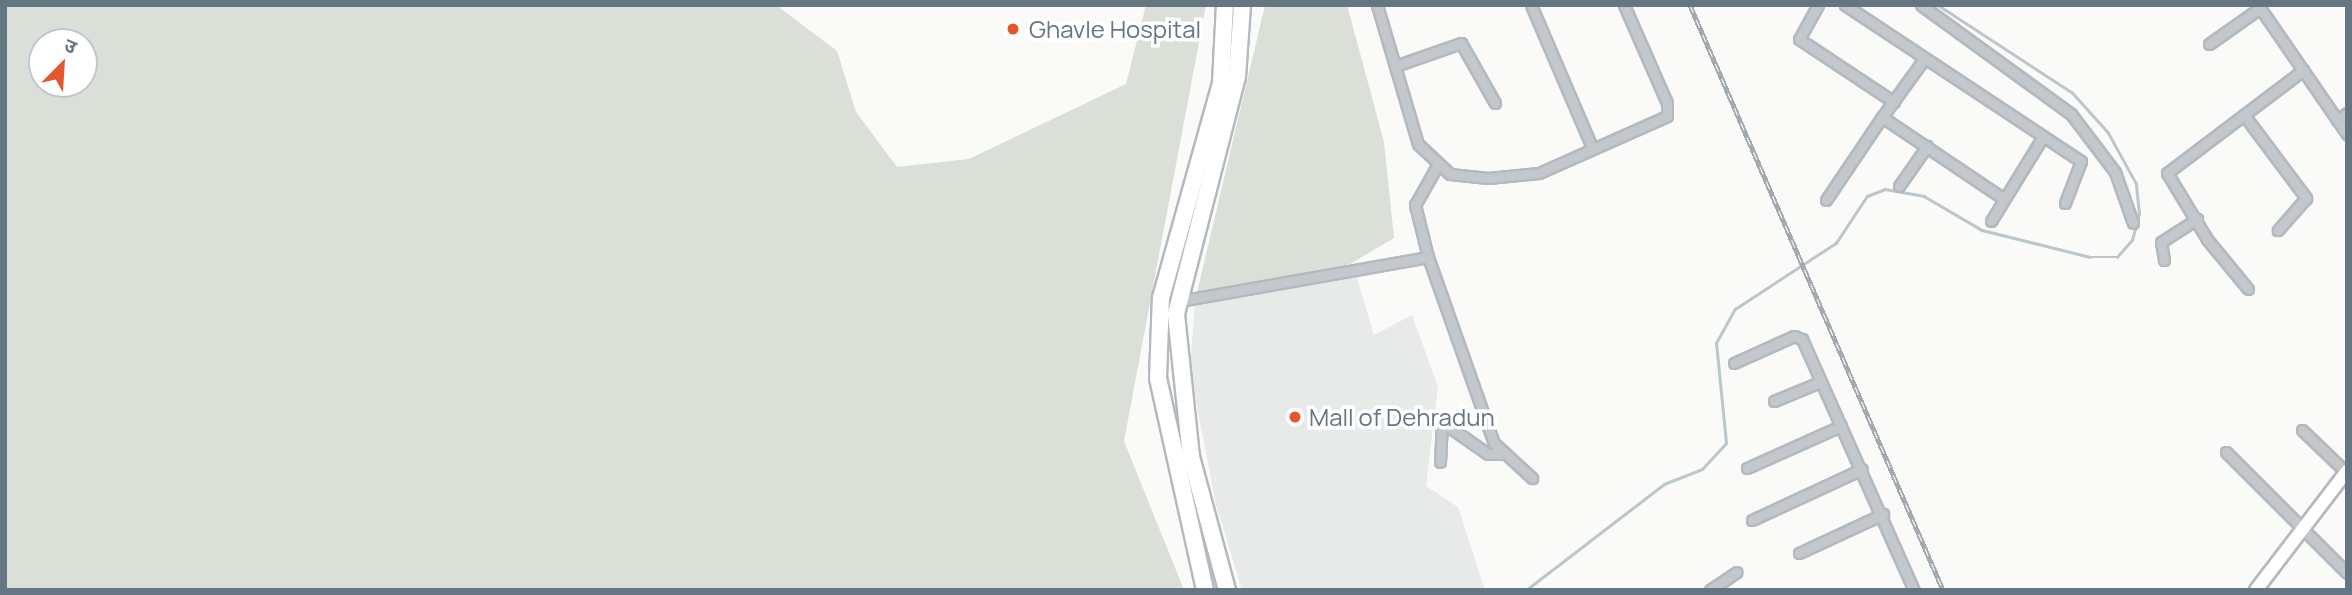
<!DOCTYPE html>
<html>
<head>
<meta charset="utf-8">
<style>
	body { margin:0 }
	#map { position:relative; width:2352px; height:595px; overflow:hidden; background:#fafaf8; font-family:Manrope,"Noto Sans Devanagari",sans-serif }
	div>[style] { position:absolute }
	.built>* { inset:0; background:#e8e9e9 }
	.green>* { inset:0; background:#dadfd7 }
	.stream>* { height:2.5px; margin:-1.25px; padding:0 1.25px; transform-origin:1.25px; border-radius:1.25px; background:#bbc7cb }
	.roads { filter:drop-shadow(2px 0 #b3babf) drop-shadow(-2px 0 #b3babf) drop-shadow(0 2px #b3babf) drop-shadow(0 -2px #b3babf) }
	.street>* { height:9px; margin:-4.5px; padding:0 4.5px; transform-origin:4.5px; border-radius:4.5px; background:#c3c8cc }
	.secondary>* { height:12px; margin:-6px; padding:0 6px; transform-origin:6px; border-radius:6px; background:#fff }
	.highway>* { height:16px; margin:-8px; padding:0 8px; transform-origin:8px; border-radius:8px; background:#fff }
	.rail>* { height:5px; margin-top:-2.5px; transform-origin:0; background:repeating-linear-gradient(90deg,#fff 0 8px,#a2aab0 0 16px); box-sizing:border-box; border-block:2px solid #a2aab0 }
	.dots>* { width:19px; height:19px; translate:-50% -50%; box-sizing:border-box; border:4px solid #fff; border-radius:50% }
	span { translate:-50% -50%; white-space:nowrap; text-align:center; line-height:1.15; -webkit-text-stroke:7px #fff; paint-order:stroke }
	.poi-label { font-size:24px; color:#657683 }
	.left { translate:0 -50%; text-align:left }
	.frame { position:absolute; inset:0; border:7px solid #657683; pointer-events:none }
	.north { position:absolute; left:28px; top:28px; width:70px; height:70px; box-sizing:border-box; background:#fff; border:2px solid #c1c8cd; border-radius:50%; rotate:24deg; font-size:19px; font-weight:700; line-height:28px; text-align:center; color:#657683 }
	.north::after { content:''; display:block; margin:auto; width:24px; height:32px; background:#e4572e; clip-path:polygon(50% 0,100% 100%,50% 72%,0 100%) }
</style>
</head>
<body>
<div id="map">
	<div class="built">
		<div style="clip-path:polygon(1356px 275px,1374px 335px,1412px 315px,1438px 387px,1426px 486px,1458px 507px,1485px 590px,1242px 590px,1216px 505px,1190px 370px,1195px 301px)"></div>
	</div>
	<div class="green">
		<div style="clip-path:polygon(evenodd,5px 5px,776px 5px,837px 51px,856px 112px,897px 167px,969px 159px,1126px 84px,1146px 5px,1206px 5px,1124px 441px,1184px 590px,5px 590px,5px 5px,42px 42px,84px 42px,84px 84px,42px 84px,42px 42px)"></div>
		<div style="clip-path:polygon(1265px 5px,1347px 5px,1384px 142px,1394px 238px,1350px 264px,1195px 301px)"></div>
	</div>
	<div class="stream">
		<div style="left:1526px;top:590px;width:174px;rotate:-37.5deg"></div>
		<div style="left:1664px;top:484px;width:41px;rotate:-21.5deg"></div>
		<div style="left:1702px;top:469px;width:35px;rotate:-47deg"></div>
		<div style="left:1726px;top:443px;width:100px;rotate:-95.7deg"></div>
		<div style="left:1716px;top:343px;width:39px;rotate:-61deg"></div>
		<div style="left:1735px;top:309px;width:121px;rotate:-33.2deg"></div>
		<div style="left:1836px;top:243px;width:56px;rotate:-56.6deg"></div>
		<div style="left:1867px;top:196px;width:19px;rotate:-21deg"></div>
		<div style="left:1885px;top:189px;width:40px;rotate:10deg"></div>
		<div style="left:1924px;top:196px;width:67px;rotate:30.4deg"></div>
		<div style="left:1982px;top:230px;width:111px;rotate:14deg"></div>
		<div style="left:2090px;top:257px;width:27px"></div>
		<div style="left:2117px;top:257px;width:23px;rotate:-49deg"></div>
		<div style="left:2132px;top:240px;width:27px;rotate:-75deg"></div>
		<div style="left:2139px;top:214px;width:30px;rotate:-96deg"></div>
		<div style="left:2136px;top:184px;width:58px;rotate:-118.8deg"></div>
		<div style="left:2108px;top:133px;width:54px;rotate:-132deg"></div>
		<div style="left:2072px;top:93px;width:161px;rotate:-146.9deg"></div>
	</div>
	<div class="roads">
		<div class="street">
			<div style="left:1377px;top:5px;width:145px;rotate:73.6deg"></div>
			<div style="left:1418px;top:144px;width:44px;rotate:43.2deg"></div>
			<div style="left:1450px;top:174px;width:38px;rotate:6deg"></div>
			<div style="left:1488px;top:178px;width:51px;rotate:-5.6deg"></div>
			<div style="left:1539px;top:173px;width:140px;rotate:-24deg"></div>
			<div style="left:1667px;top:116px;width:13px;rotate:-90deg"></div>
			<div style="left:1667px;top:103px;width:107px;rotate:-113.7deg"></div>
			<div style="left:1531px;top:5px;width:155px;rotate:66.8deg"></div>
			<div style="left:1818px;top:5px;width:39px;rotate:119deg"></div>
			<div style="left:1799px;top:39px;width:114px;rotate:33.6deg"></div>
			<div style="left:1845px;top:5px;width:283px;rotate:33.5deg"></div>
			<div style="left:2081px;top:161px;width:45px;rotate:110.9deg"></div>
			<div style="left:1921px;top:5px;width:185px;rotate:36deg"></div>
			<div style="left:2071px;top:114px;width:73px;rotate:52.8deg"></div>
			<div style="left:2115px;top:172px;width:54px;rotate:70.6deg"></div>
			<div style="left:2258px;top:5px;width:157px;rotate:55.4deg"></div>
			<div style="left:2209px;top:44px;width:62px;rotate:-35.2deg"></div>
			<div style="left:1924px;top:59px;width:72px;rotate:125.9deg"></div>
			<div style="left:1882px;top:117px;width:147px;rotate:33.9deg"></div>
			<div style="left:1395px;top:66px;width:70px;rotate:-19.2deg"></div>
			<div style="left:1461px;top:43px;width:69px;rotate:60.5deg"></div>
			<div style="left:2244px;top:115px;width:104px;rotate:53.2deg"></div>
			<div style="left:2306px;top:198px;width:43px;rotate:131.2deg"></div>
			<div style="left:2337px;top:120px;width:12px;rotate:-35deg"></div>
			<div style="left:1899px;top:186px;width:49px;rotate:-55deg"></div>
			<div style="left:1826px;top:200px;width:100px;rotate:-56deg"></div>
			<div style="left:1991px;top:221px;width:97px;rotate:-58.4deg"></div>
			<div style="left:1428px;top:257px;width:54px;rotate:-104deg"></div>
			<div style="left:1415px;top:205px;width:45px;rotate:-60.6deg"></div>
			<div style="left:2164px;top:260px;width:18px;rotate:-99deg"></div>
			<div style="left:2161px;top:242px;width:43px;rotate:-32.6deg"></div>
			<div style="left:2248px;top:289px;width:65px;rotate:-129.4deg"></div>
			<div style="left:2207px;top:239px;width:77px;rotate:-121.2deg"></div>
			<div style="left:2167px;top:173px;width:171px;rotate:-37.1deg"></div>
			<div style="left:1179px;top:301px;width:253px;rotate:-10deg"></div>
			<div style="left:1428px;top:257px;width:197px;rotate:70.5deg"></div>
			<div style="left:1494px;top:443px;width:52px;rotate:42.6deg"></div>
			<div style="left:1734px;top:363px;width:66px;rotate:-24.2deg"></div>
			<div style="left:1794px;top:336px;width:9px;rotate:21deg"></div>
			<div style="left:1802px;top:339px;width:275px;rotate:66deg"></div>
			<div style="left:1774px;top:401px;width:50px;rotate:-22.4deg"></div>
			<div style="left:2302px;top:430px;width:61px;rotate:43.7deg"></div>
			<div style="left:2226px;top:452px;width:171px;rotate:45deg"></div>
			<div style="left:1440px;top:462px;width:40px;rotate:-87.1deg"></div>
			<div style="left:1442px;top:422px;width:56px;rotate:34.8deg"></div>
			<div style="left:1488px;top:454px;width:13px"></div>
			<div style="left:1747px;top:468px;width:103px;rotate:-24.1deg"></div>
			<div style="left:1752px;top:520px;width:121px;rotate:-24.9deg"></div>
			<div style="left:1799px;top:553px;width:93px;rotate:-24.9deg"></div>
			<div style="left:1710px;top:590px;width:32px;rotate:-34deg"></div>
		</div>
		<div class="secondary">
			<div style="left:2256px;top:590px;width:150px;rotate:-52.6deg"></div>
		</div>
		<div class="highway">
			<div style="left:1205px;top:590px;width:217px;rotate:-102.5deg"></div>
			<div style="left:1158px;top:378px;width:80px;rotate:-87.9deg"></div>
			<div style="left:1161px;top:298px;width:223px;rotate:-74.4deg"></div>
			<div style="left:1221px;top:83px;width:78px;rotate:-87.1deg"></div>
			<div style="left:1227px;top:590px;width:138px;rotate:-105.1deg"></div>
			<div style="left:1191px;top:457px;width:144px;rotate:-96deg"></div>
			<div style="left:1176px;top:314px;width:245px;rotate:-75.6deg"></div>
			<div style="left:1237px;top:77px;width:72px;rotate:-86deg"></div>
		</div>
	</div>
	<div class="rail">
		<div style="left:1690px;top:5px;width:637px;rotate:66.61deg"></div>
	</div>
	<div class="dots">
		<div style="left:1013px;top:29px;background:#e4572e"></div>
		<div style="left:1295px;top:417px;background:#e4572e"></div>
	</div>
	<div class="poi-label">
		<span class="left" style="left:1029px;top:29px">Ghavle Hospital</span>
		<span class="left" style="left:1309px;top:417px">Mall of Dehradun</span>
	</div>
	<div class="frame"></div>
	<div class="north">उ</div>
</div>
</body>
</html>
